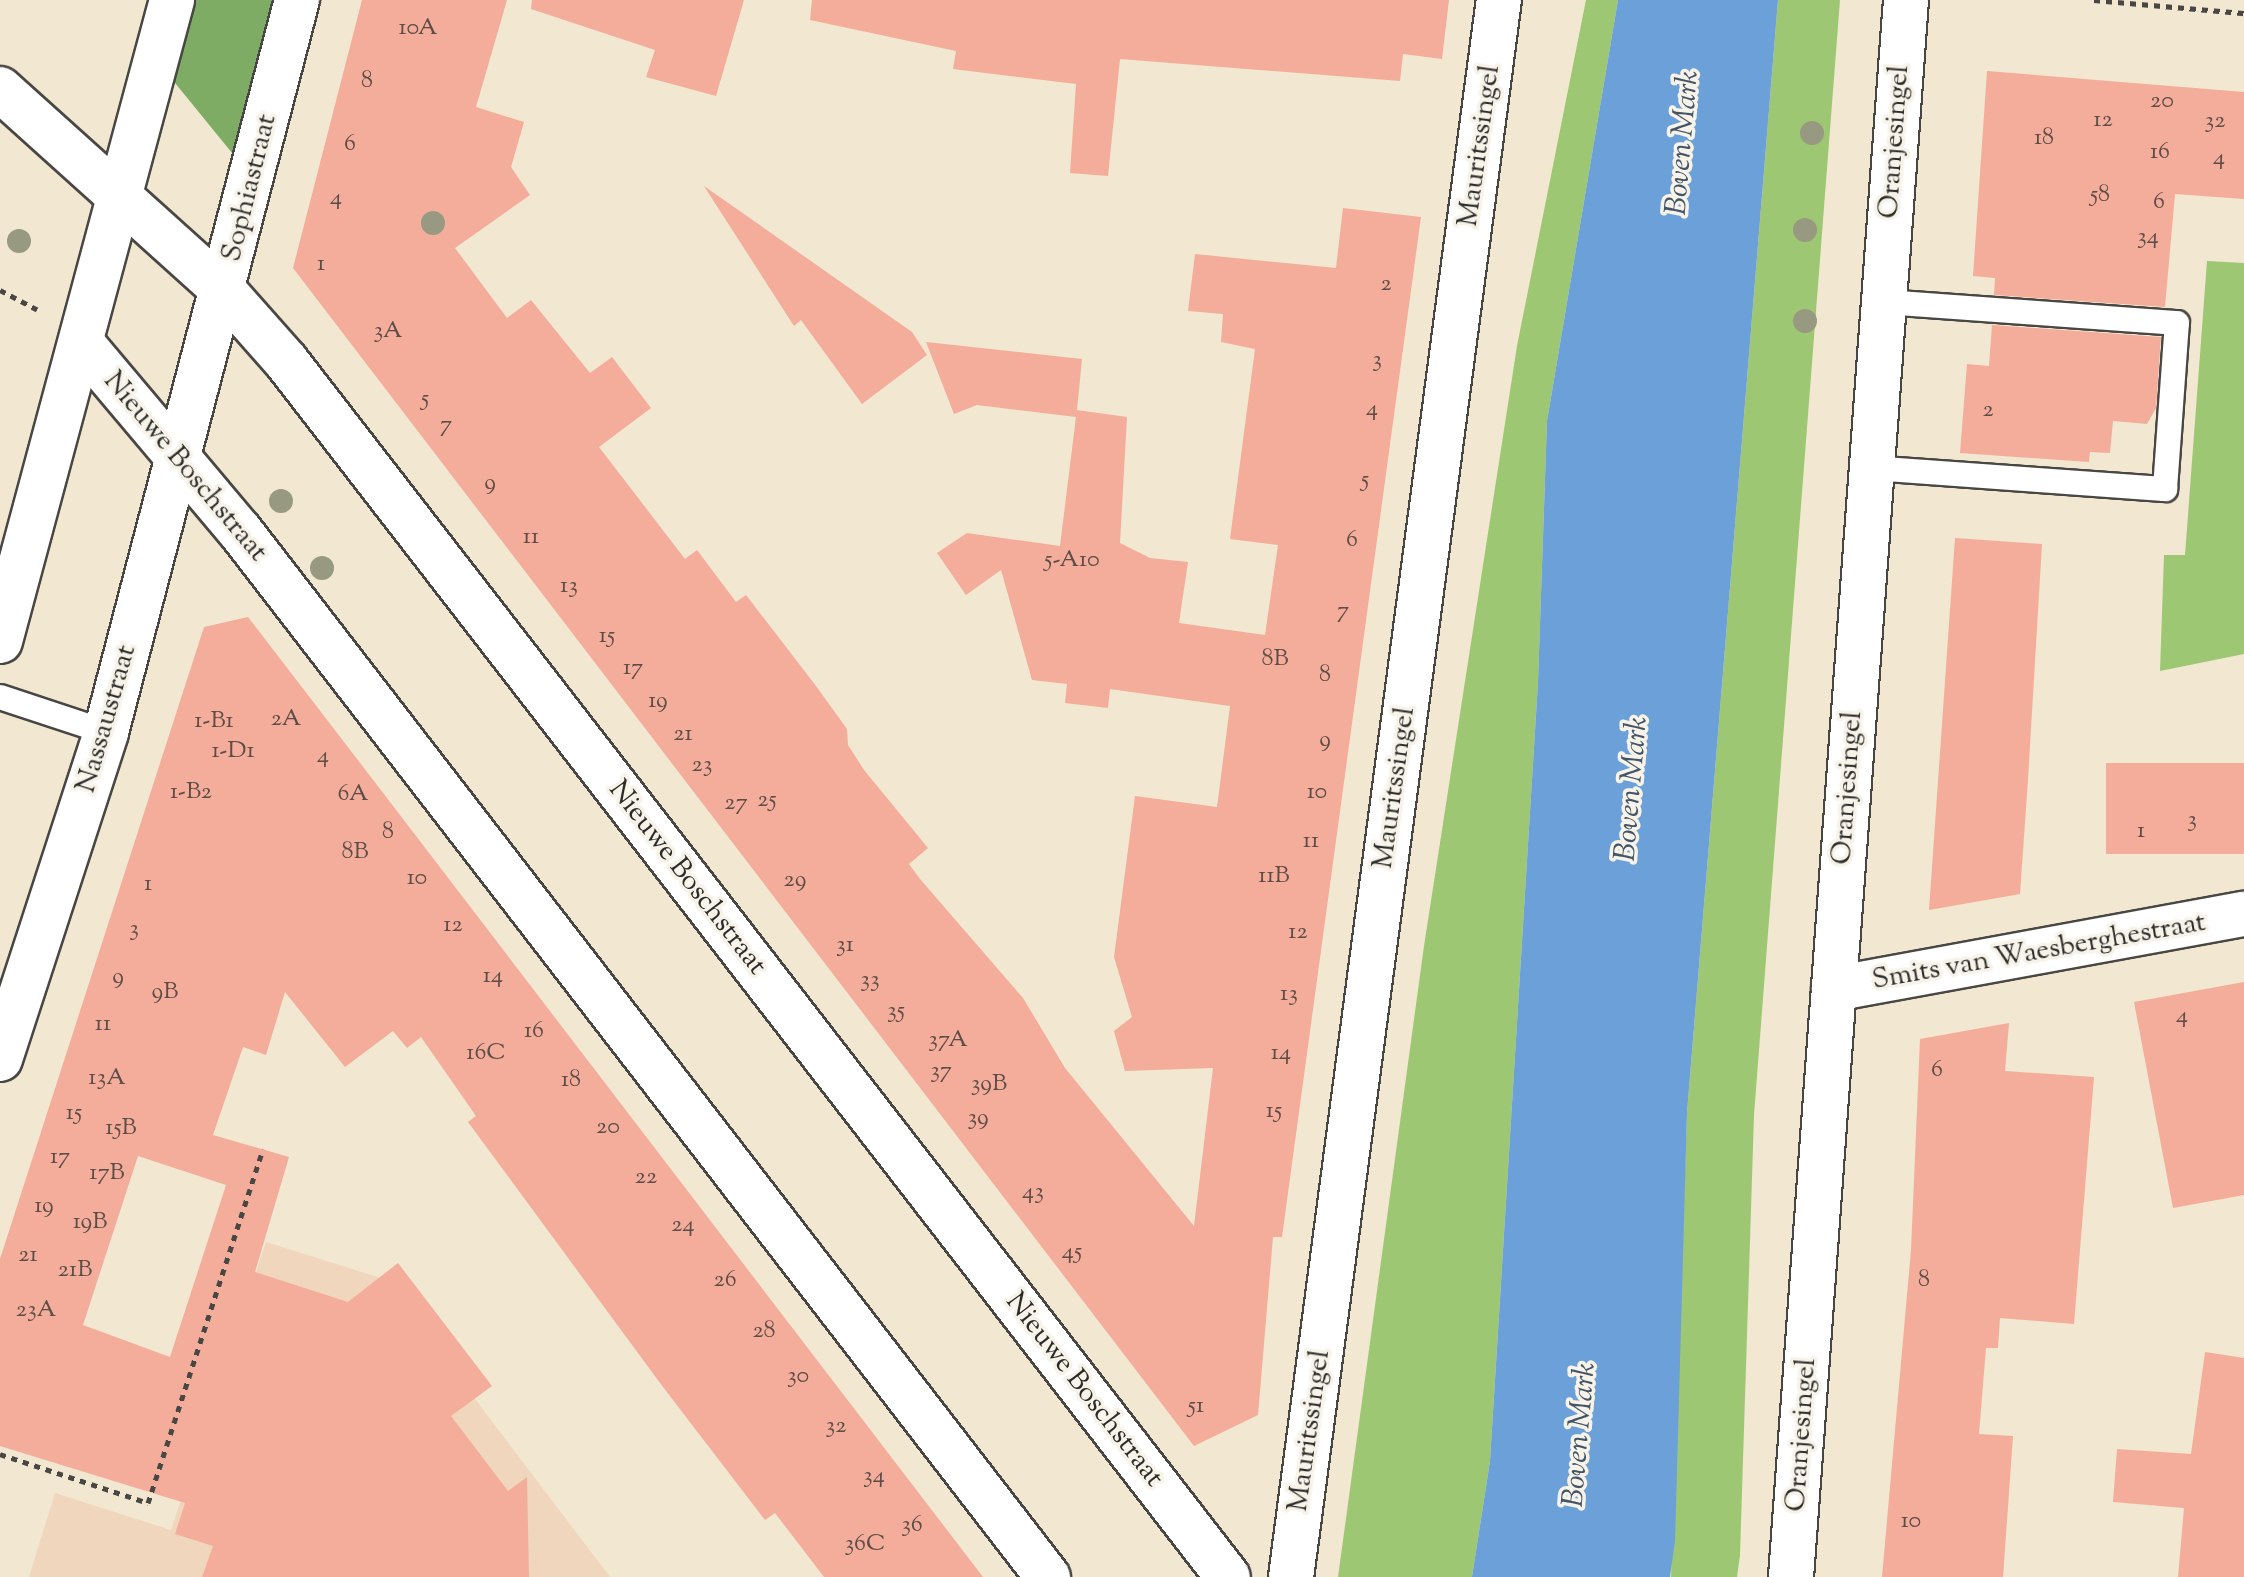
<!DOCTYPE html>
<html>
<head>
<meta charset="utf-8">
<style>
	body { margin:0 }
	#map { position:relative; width:2244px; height:1577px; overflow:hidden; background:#f2e7d0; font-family:"Sorts Mill Goudy",serif }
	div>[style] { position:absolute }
	.built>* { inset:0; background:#f0d6bc }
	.green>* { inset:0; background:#9dc773 }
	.forest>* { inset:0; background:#7eac65 }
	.water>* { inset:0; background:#6ca0d8 }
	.building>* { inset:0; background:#f3ad9a; transform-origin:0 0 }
	.path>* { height:5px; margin-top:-2.5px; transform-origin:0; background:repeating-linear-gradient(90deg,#494744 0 6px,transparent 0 12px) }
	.roads { filter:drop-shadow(2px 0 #494744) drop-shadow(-2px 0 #494744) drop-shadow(0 2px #494744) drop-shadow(0 -2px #494744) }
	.lane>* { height:24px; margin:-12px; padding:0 12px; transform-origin:12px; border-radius:12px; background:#fff }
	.street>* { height:44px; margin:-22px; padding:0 22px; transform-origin:22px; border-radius:22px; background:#fff }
	.secondary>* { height:44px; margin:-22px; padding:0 22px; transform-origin:22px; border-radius:22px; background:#fff }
	.trees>* { width:24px; height:24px; margin:-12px; border-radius:50%; background:#979981 }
	span { translate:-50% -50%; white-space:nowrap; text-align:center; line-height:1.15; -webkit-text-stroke:7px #f7f3e8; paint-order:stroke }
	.number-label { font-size:24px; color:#5d4c47 }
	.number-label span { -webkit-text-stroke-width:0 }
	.street-label { font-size:28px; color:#2b2b2b }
	.water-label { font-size:30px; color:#425468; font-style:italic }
</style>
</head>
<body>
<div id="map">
	<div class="built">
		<div style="clip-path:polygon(266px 1242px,384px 1279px,610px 1577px,29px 1577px,55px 1493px,171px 1530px)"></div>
	</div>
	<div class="green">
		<div style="clip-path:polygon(1586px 0,1618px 0,1547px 421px,1538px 682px,1490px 1461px,1472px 1577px,1338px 1577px,1424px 946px,1517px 346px)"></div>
		<div style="clip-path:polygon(1778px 0,1840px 0,1754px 1115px,1740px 1555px,1737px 1577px,1671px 1577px,1687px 1113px)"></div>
		<div style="clip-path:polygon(2207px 261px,2244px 263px,2244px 654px,2160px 671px,2164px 555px,2185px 555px)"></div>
	</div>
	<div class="forest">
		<div style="clip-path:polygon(190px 0,282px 0,241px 164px,171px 78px)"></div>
	</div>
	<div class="water">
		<div style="clip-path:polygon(1618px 0,1778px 0,1687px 1113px,1675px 1541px,1670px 1577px,1472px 1577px,1490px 1461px,1538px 682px,1547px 421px)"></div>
	</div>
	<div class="building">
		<div style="clip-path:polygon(362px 0,507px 0,476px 107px,524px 122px,511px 167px,530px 195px,455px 248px,507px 318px,531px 300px,590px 373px,612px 357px,651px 408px,599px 447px,685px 559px,697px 550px,736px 602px,746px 595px,816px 686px,847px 729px,848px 745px,864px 770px,928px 848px,909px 864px,920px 879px,1023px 998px,1065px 1068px,1194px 1226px,1213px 1068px,1125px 1071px,1114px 1031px,1132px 1017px,1114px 957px,1135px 796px,1217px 807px,1230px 706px,1110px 689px,1108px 708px,1065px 703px,1067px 684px,1032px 680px,1001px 570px,966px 595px,937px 553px,967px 533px,1060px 546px,1076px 417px,977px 405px,954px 414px,926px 342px,1082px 359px,1077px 410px,1127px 417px,1120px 543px,1150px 558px,1188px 562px,1179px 623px,1265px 635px,1278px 545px,1230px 539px,1255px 349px,1221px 342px,1223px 314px,1188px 311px,1195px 254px,1336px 268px,1343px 208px,1421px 217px,1282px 1237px,1273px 1237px,1258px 1415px,1194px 1446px,293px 268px)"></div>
		<div style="clip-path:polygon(532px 0,744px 0,716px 96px,646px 77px,655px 50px,531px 9px)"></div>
		<div style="clip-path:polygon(812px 0,1449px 0,1442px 59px,1403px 54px,1400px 81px,1120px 59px,1108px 176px,1070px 173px,1076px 84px,953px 69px,956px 51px,810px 20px)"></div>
		<div style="clip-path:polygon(1987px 71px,2244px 92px,2244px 199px,2175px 194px,2165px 307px,1994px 295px,1995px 278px,1973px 276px)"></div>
		<div style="clip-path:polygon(704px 186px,912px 332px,927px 355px,862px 404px,801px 320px,794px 326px)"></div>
		<div style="clip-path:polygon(1992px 325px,2161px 337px,2156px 408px,2147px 424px,2113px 421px,2110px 453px,2090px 452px,2089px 462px,1960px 453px,1967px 364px,1989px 366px)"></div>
		<div style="clip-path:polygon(1955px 538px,2042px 544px,2028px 779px,2020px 894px,1929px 910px)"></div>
		<div style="clip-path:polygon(evenodd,248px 617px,377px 785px,983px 1577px,824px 1577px,775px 1513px,765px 1520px,663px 1387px,468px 1122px,476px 1116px,421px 1037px,407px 1048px,393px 1031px,345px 1067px,285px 992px,266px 1055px,243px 1047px,213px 1135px,289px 1157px,255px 1272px,348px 1302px,398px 1263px,492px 1386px,451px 1416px,508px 1491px,527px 1477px,529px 1577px,202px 1577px,213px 1546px,175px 1534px,185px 1503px,0 1446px,0 1259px,204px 627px,248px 617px,138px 1156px,226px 1185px,170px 1357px,83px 1325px,138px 1156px)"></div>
		<div style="left:2244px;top:763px;width:91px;height:138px;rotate:90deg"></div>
		<div style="clip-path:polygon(2244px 982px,2244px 1195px,2173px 1208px,2134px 1002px)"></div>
		<div style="clip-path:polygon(2009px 1023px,2005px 1071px,2094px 1077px,2074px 1324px,2000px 1318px,1998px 1348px,1986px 1348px,1979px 1434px,2013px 1436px,2003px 1577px,1882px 1577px,1911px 1250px,1920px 1039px)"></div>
		<div style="clip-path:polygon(2205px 1352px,2244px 1358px,2244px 1577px,2178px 1577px,2184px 1508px,2113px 1502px,2117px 1449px,2191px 1454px)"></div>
	</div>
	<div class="path">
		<div style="left:2094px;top:0;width:151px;rotate:5deg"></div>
		<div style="left:0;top:290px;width:43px;rotate:27.8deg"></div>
		<div style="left:0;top:1454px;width:156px;rotate:18.3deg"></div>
		<div style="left:148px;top:1503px;width:372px;rotate:-72deg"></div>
	</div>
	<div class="roads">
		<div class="lane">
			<div style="left:1871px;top:468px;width:295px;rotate:4.1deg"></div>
			<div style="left:2165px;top:489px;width:166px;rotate:-85.9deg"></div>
			<div style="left:2177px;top:323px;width:295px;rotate:-175.9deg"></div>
			<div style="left:0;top:697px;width:112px;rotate:18.3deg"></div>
		</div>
		<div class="street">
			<div style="left:0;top:89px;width:302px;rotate:42deg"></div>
			<div style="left:224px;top:291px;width:94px;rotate:48.5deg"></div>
			<div style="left:286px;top:361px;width:1538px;rotate:52.24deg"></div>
			<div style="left:84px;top:346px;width:242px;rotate:49.9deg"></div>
			<div style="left:240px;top:531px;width:1322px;rotate:52.32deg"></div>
			<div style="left:1834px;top:989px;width:417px;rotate:-10.4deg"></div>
			<div style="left:1291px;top:1577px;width:1591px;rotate:-82.49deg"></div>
		</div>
		<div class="secondary">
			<div style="left:0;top:641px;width:664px;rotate:-74.98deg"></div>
			<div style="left:0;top:1059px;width:344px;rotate:-72deg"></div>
			<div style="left:106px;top:732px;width:757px;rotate:-75.38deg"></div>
			<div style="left:1791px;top:1577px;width:1581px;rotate:-85.83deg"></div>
		</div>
	</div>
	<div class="trees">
		<div style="left:1812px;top:133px"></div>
		<div style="left:433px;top:223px"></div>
		<div style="left:1805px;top:230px"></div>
		<div style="left:19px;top:241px"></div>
		<div style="left:1805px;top:321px"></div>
		<div style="left:281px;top:501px"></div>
		<div style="left:322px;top:568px"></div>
	</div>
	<div class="number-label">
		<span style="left:418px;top:29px">10A</span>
		<span style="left:367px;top:82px">8</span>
		<span style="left:2162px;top:102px">20</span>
		<span style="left:2103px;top:121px">12</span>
		<span style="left:2215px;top:122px">32</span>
		<span style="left:2044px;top:139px">18</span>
		<span style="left:350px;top:145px">6</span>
		<span style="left:2160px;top:153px">16</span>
		<span style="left:2219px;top:159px">4</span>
		<span style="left:2100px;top:196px">58</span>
		<span style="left:336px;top:199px">4</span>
		<span style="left:2159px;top:203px">6</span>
		<span style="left:2148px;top:238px">34</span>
		<span style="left:321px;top:265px">1</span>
		<span style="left:1386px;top:285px">2</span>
		<span style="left:388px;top:332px">3A</span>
		<span style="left:1377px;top:361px">3</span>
		<span style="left:425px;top:400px">5</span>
		<span style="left:1372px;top:410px">4</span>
		<span style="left:1988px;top:411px">2</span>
		<span style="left:446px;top:426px">7</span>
		<span style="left:1365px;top:481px">5</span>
		<span style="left:490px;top:484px">9</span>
		<span style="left:531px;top:538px">11</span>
		<span style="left:1352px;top:541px">6</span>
		<span style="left:1072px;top:561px">5-A10</span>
		<span style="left:569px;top:587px">13</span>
		<span style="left:1343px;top:612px">7</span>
		<span style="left:607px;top:637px">15</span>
		<span style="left:1275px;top:660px">8B</span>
		<span style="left:633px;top:669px">17</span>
		<span style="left:1325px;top:676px">8</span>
		<span style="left:658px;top:702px">19</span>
		<span style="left:286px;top:720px">2A</span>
		<span style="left:214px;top:722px">1-B1</span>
		<span style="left:683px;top:735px">21</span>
		<span style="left:1325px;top:741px">9</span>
		<span style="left:233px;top:752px">1-D1</span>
		<span style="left:323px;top:757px">4</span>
		<span style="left:702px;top:766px">23</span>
		<span style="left:191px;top:793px">1-B2</span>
		<span style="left:1317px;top:793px">10</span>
		<span style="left:353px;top:795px">6A</span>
		<span style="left:767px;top:801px">25</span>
		<span style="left:736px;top:804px">27</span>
		<span style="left:2192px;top:821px">3</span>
		<span style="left:2141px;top:832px">1</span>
		<span style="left:388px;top:833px">8</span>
		<span style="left:1311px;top:842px">11</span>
		<span style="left:355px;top:853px">8B</span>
		<span style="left:1274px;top:877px">11B</span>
		<span style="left:417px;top:879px">10</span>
		<span style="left:795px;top:881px">29</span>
		<span style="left:148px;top:885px">1</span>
		<span style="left:453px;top:926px">12</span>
		<span style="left:134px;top:930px">3</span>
		<span style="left:1298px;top:933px">12</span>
		<span style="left:845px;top:946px">31</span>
		<span style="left:493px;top:977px">14</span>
		<span style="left:118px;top:978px">9</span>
		<span style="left:870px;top:981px">33</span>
		<span style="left:165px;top:993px">9B</span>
		<span style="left:1289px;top:995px">13</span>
		<span style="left:896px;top:1012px">35</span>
		<span style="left:2182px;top:1017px">4</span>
		<span style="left:103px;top:1025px">11</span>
		<span style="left:534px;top:1032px">16</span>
		<span style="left:948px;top:1041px">37A</span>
		<span style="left:486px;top:1054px">16C</span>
		<span style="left:1281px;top:1054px">14</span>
		<span style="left:1937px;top:1071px">6</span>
		<span style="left:941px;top:1072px">37</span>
		<span style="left:107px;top:1079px">13A</span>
		<span style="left:571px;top:1081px">18</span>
		<span style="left:989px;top:1085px">39B</span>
		<span style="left:1274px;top:1112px">15</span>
		<span style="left:74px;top:1114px">15</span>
		<span style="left:978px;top:1119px">39</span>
		<span style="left:608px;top:1128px">20</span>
		<span style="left:121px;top:1129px">15B</span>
		<span style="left:60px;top:1158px">17</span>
		<span style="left:107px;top:1174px">17B</span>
		<span style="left:646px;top:1178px">22</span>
		<span style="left:1033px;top:1193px">43</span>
		<span style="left:44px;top:1207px">19</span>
		<span style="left:90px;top:1223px">19B</span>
		<span style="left:683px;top:1226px">24</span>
		<span style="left:1072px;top:1253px">45</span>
		<span style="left:28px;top:1256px">21</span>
		<span style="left:75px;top:1271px">21B</span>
		<span style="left:725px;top:1281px">26</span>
		<span style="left:1924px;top:1281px">8</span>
		<span style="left:36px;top:1311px">23A</span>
		<span style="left:764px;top:1332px">28</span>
		<span style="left:798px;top:1377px">30</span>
		<span style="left:1196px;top:1407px">51</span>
		<span style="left:836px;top:1427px">32</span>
		<span style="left:874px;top:1477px">34</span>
		<span style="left:1911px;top:1522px">10</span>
		<span style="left:912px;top:1526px">36</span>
		<span style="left:865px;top:1545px">36C</span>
	</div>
	<div class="street-label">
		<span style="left:1895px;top:142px;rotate:-86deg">Oranjesingel</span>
		<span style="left:1480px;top:146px;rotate:-82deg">Mauritssingel</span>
		<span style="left:250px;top:188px;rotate:-76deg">Sophiastraat</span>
		<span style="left:185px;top:467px;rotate:50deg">Nieuwe Boschstraat</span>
		<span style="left:107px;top:719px;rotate:-74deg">Nassaustraat</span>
		<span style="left:1395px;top:788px;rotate:-82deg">Mauritssingel</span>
		<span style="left:1848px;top:788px;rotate:-86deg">Oranjesingel</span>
		<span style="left:687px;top:878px;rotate:52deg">Nieuwe Boschstraat</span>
		<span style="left:2039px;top:952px;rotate:-10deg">Smits van Waesberghestraat</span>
		<span style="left:1084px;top:1390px;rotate:52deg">Nieuwe Boschstraat</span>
		<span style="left:1310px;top:1431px;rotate:-82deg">Mauritssingel</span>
		<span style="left:1802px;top:1435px;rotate:-86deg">Oranjesingel</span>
	</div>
	<div class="water-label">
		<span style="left:1684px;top:143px;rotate:-85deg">Boven Mark</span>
		<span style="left:1633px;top:789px;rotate:-85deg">Boven Mark</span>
		<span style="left:1581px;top:1435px;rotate:-85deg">Boven Mark</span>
	</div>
</div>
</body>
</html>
